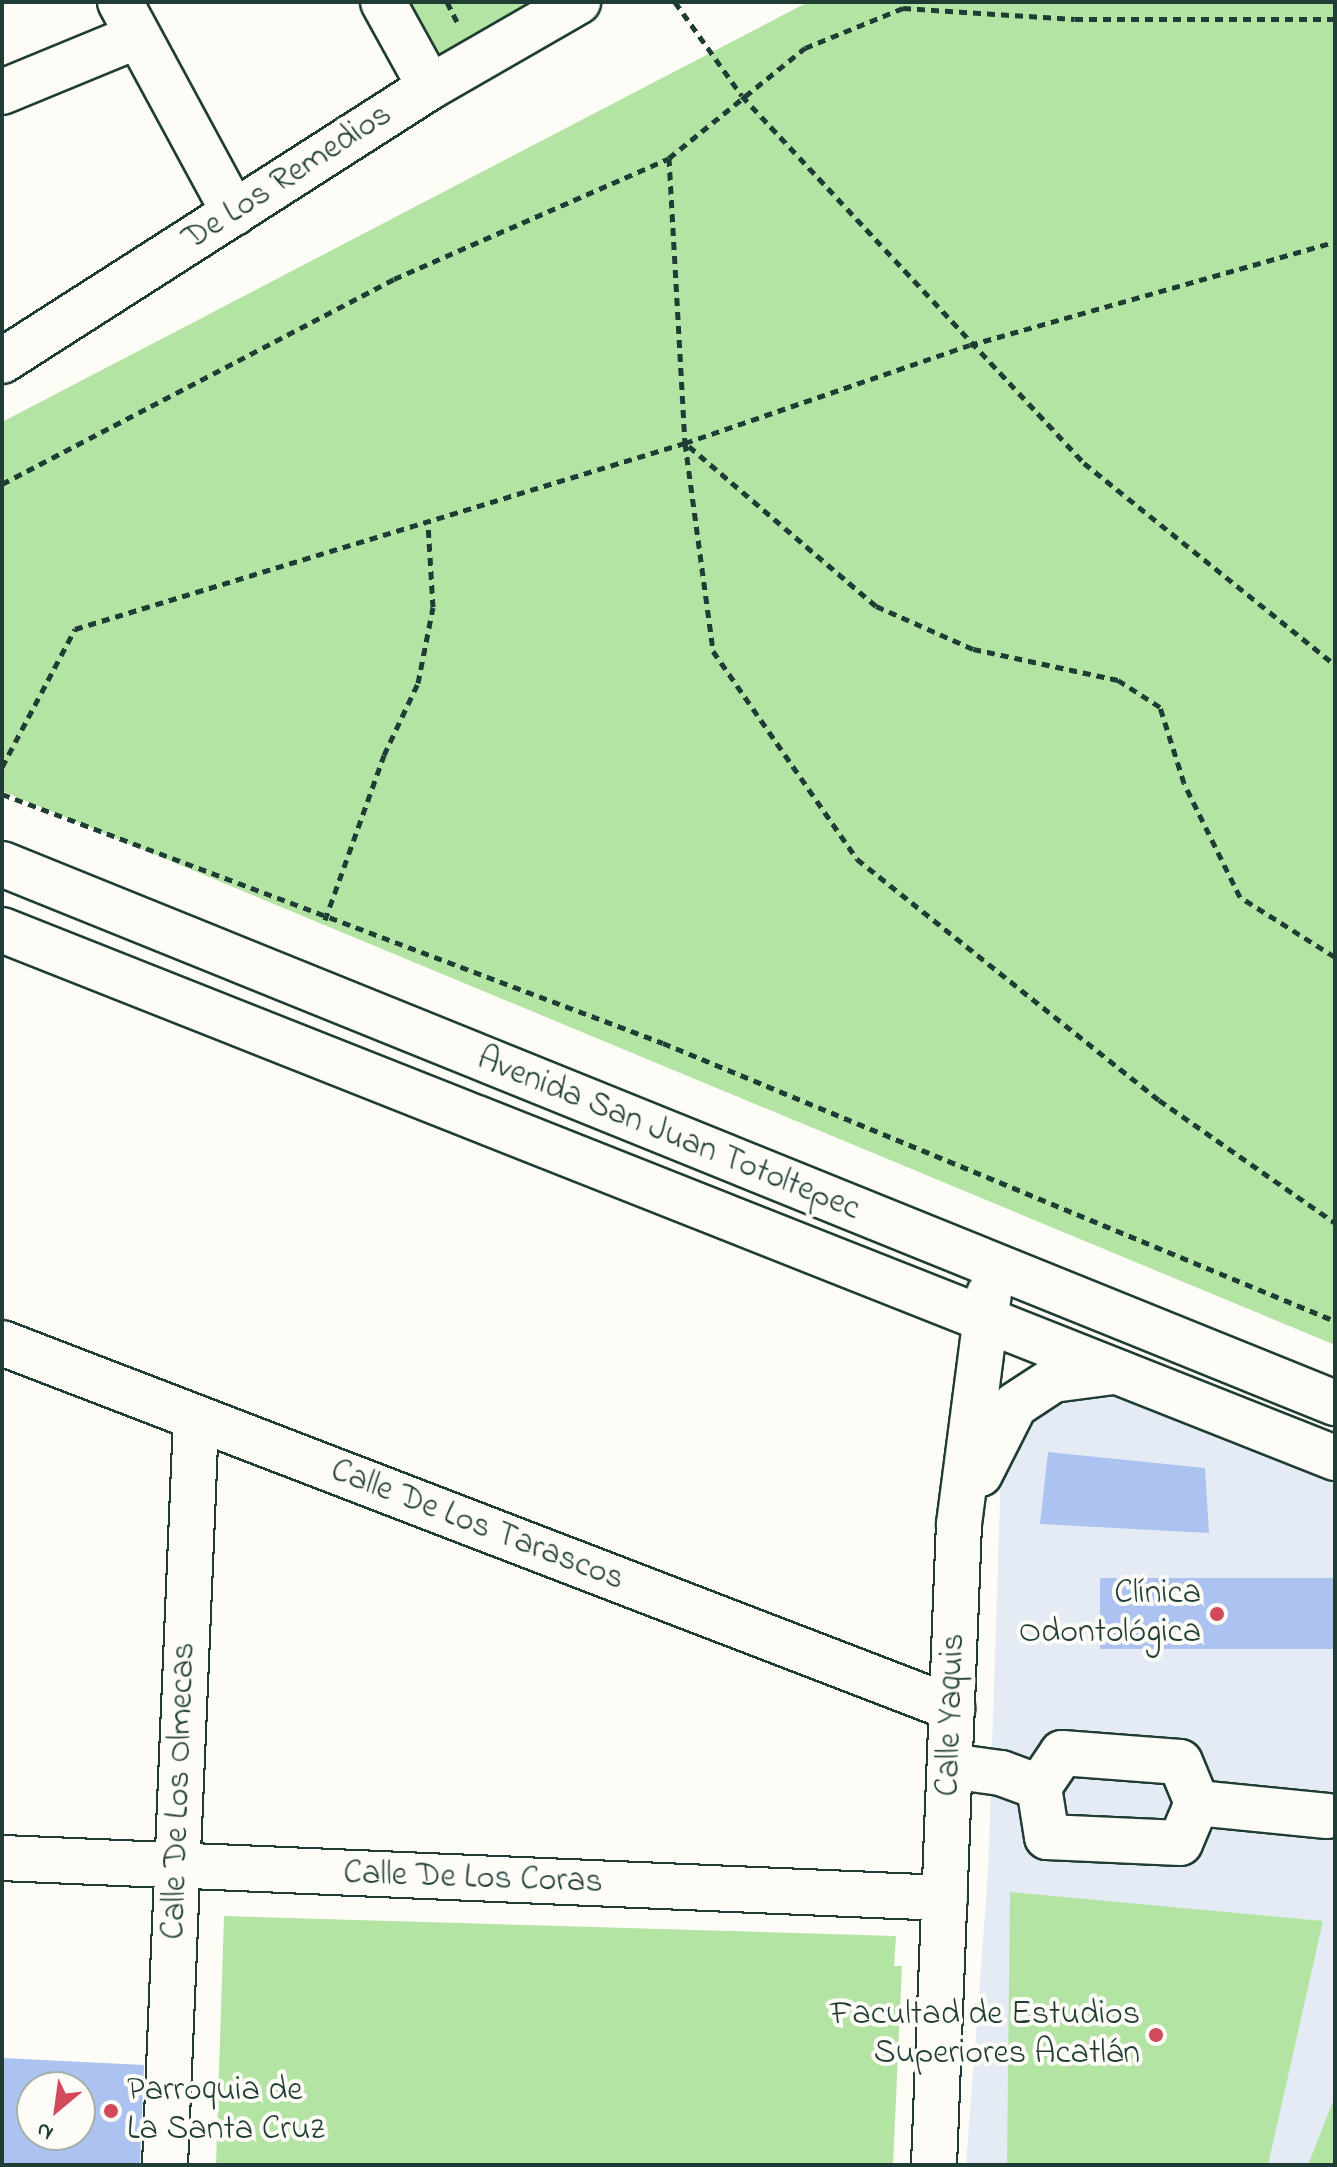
<!DOCTYPE html>
<html>
<head>
<meta charset="utf-8">
<style>
	body { margin:0 }
	#map { position:relative; width:1337px; height:2167px; overflow:hidden; background:#fdfcf7; font-family:"Indie Flower",sans-serif }
	div>[style] { position:absolute }
	.built>* { inset:0; background:#e5ebf5 }
	.green>* { inset:0; background:#b4e4a4 }
	.building>* { inset:0; background:#acc2f0; transform-origin:0 0 }
	.path>* { height:5px; margin-top:-2.5px; transform-origin:0; background:repeating-linear-gradient(90deg,#1f3d34 0 8px,transparent 0 14px) }
	.roads { filter:drop-shadow(2px 0 #1f3d34) drop-shadow(-2px 0 #1f3d34) drop-shadow(0 2px #1f3d34) drop-shadow(0 -2px #1f3d34) }
	.minor>* { height:44px; margin:-22px; padding:0 22px; transform-origin:22px; border-radius:22px; background:#fdfcf7 }
	.major>* { height:44px; margin:-22px; padding:0 22px; transform-origin:22px; border-radius:22px; background:#fdfcf7 }
	.dots>* { width:22px; height:22px; translate:-50% -50%; box-sizing:border-box; border:4px solid #fdfcf7; border-radius:50% }
	span { translate:-50% -50%; white-space:nowrap; text-align:center; line-height:1.15; -webkit-text-stroke:8px #fdfcf7; paint-order:stroke }
	.street-label { font-size:34px; color:#1f3d34 }
	.poi-label { font-size:34px; color:#1f3d34 }
	.right { translate:-100% -50%; text-align:right }
	.left { translate:0 -50%; text-align:left }
	.frame { position:absolute; inset:0; border:4px solid #1f3d34; pointer-events:none }
	.north { position:absolute; left:16px; top:2071px; width:80px; height:80px; box-sizing:border-box; background:#fdfcf7; border:2px solid #a4b0a9; border-radius:50%; rotate:209deg; font-size:22px; font-weight:700; line-height:32px; text-align:center; color:#1f3d34 }
	.north::after { content:''; display:block; margin:auto; width:28px; height:36px; background:#d1495b; clip-path:polygon(50% 0,100% 100%,50% 72%,0 100%) }
</style>
</head>
<body>
<div id="map">
	<div class="built">
		<div style="clip-path:polygon(1108px 1394px,1335px 1482px,1335px 2165px,966px 2165px,988px 1873px,1001px 1468px,1032px 1421px,1066px 1402px)"></div>
	</div>
	<div class="green">
		<div style="clip-path:polygon(401px 2px,549px 2px,436px 68px)"></div>
		<div style="clip-path:polygon(808px 2px,1335px 2px,1335px 1345px,2px 791px,2px 422px)"></div>
		<div style="clip-path:polygon(1010px 1892px,1323px 1921px,1268px 2165px,1007px 2165px)"></div>
		<div style="clip-path:polygon(224px 1916px,896px 1936px,894px 1966px,902px 1966px,893px 2165px,216px 2165px)"></div>
		<div style="clip-path:polygon(1335px 2096px,1335px 2165px,1308px 2165px)"></div>
	</div>
	<div class="building">
		<div style="clip-path:polygon(1048px 1452px,1205px 1468px,1209px 1533px,1040px 1524px)"></div>
		<div style="left:1100px;top:1578px;width:235px;height:71px"></div>
		<div style="clip-path:polygon(evenodd,2px 2058px,144px 2065px,140px 2165px,2px 2163px,2px 2058px,32px 2087px,80px 2087px,80px 2135px,32px 2135px,32px 2087px)"></div>
	</div>
	<div class="path">
		<div style="left:447px;top:2px;width:27px;rotate:63deg"></div>
		<div style="left:675px;top:2px;width:115px;rotate:54.5deg"></div>
		<div style="left:742px;top:96px;width:502px;rotate:47.02deg"></div>
		<div style="left:1084px;top:463px;width:322px;rotate:38.8deg"></div>
		<div style="left:669px;top:158px;width:285px;rotate:86.8deg"></div>
		<div style="left:2px;top:484px;width:442px;rotate:-27.6deg"></div>
		<div style="left:394px;top:279px;width:300px;rotate:-23.7deg"></div>
		<div style="left:669px;top:158px;width:175px;rotate:-39deg"></div>
		<div style="left:805px;top:48px;width:106px;rotate:-22.2deg"></div>
		<div style="left:903px;top:8px;width:172px;rotate:3.7deg"></div>
		<div style="left:1075px;top:19px;width:260px"></div>
		<div style="left:2px;top:767px;width:156px;rotate:-62.1deg"></div>
		<div style="left:75px;top:629px;width:638px;rotate:-16.96deg"></div>
		<div style="left:685px;top:443px;width:301px;rotate:-19deg"></div>
		<div style="left:970px;top:345px;width:379px;rotate:-15.8deg"></div>
		<div style="left:2px;top:794px;width:706px;rotate:20.64deg"></div>
		<div style="left:663px;top:1043px;width:727px;rotate:22.47deg"></div>
		<div style="left:325px;top:920px;width:175px;rotate:-70.3deg"></div>
		<div style="left:384px;top:755px;width:80px;rotate:-64.7deg"></div>
		<div style="left:418px;top:683px;width:77px;rotate:-78.8deg"></div>
		<div style="left:433px;top:607px;width:85px;rotate:-93.4deg"></div>
		<div style="left:1335px;top:957px;width:112px;rotate:-147.7deg"></div>
		<div style="left:1240px;top:897px;width:127px;rotate:-116.2deg"></div>
		<div style="left:1184px;top:783px;width:80px;rotate:-107.5deg"></div>
		<div style="left:1160px;top:707px;width:50px;rotate:-147.3deg"></div>
		<div style="left:1118px;top:680px;width:148px;rotate:-167.9deg"></div>
		<div style="left:973px;top:649px;width:106px;rotate:-156.1deg"></div>
		<div style="left:876px;top:606px;width:251px;rotate:-139.5deg"></div>
		<div style="left:685px;top:443px;width:210px;rotate:82.3deg"></div>
		<div style="left:713px;top:651px;width:253px;rotate:55.3deg"></div>
		<div style="left:857px;top:859px;width:386px;rotate:38.6deg"></div>
		<div style="left:1159px;top:1100px;width:215px;rotate:34.9deg"></div>
	</div>
	<div class="roads">
		<div class="minor">
			<div style="left:120px;top:2px;width:240px;rotate:61.6deg"></div>
			<div style="left:383px;top:2px;width:97px;rotate:61.1deg"></div>
			<div style="left:2px;top:92px;width:147px;rotate:-22.4deg"></div>
			<div style="left:2px;top:1343px;width:1018px;rotate:21.02deg"></div>
			<div style="left:1062px;top:1753px;width:118px;rotate:4.4deg"></div>
			<div style="left:1180px;top:1762px;width:44px;rotate:67.5deg"></div>
			<div style="left:1197px;top:1803px;width:43px;rotate:113deg"></div>
			<div style="left:1180px;top:1843px;width:133px;rotate:-177.4deg"></div>
			<div style="left:1047px;top:1837px;width:51px;rotate:-99.1deg"></div>
			<div style="left:1039px;top:1787px;width:41px;rotate:-55.9deg"></div>
			<div style="left:950px;top:1766px;width:51px;rotate:7.8deg"></div>
			<div style="left:1001px;top:1773px;width:40px;rotate:20.2deg"></div>
			<div style="left:1197px;top:1803px;width:131px;rotate:5.7deg"></div>
			<div style="left:2px;top:1858px;width:944px;rotate:2.43deg"></div>
			<div style="left:165px;top:2165px;width:748px;rotate:-87.62deg"></div>
		</div>
		<div class="major">
			<div style="left:2px;top:361px;width:508px;rotate:-32.63deg"></div>
			<div style="left:430px;top:87px;width:171px;rotate:-29.9deg"></div>
			<div style="left:2px;top:864px;width:1438px;rotate:22.02deg"></div>
			<div style="left:2px;top:930px;width:1434px;rotate:21.61deg"></div>
			<div style="left:980px;top:1474px;width:77px;rotate:-63.1deg"></div>
			<div style="left:1015px;top:1405px;width:45px;rotate:-33.3deg"></div>
			<div style="left:1053px;top:1380px;width:61px;rotate:-7.6deg"></div>
			<div style="left:934px;top:2165px;width:641px;rotate:-87.77deg"></div>
			<div style="left:959px;top:1524px;width:232px;rotate:-82.6deg"></div>
		</div>
	</div>
	<div class="dots">
		<div style="left:1217px;top:1614px;background:#d1495b"></div>
		<div style="left:1156px;top:2035px;background:#d1495b"></div>
		<div style="left:111px;top:2111px;background:#d1495b"></div>
	</div>
	<div class="street-label">
		<span style="left:288px;top:178px;rotate:-33deg">De Los Remedios</span>
		<span style="left:668px;top:1135px;rotate:22deg">Avenida San Juan Totoltepec</span>
		<span style="left:477px;top:1526px;rotate:21deg">Calle De Los Tarascos</span>
		<span style="left:952px;top:1715px;rotate:-88deg">Calle Yaquis</span>
		<span style="left:180px;top:1791px;rotate:-88deg">Calle De Los Olmecas</span>
		<span style="left:473px;top:1879px;rotate:2deg">Calle De Los Coras</span>
	</div>
	<div class="poi-label">
		<span class="right" style="left:1201px;top:1614px">Clínica<br>Odontológica</span>
		<span class="right" style="left:1140px;top:2035px">Facultad de Estudios<br>Superiores Acatlán</span>
		<span class="left" style="left:127px;top:2111px">Parroquia de<br>La Santa Cruz</span>
	</div>
	<div class="frame"></div>
	<div class="north">N</div>
</div>
</body>
</html>
